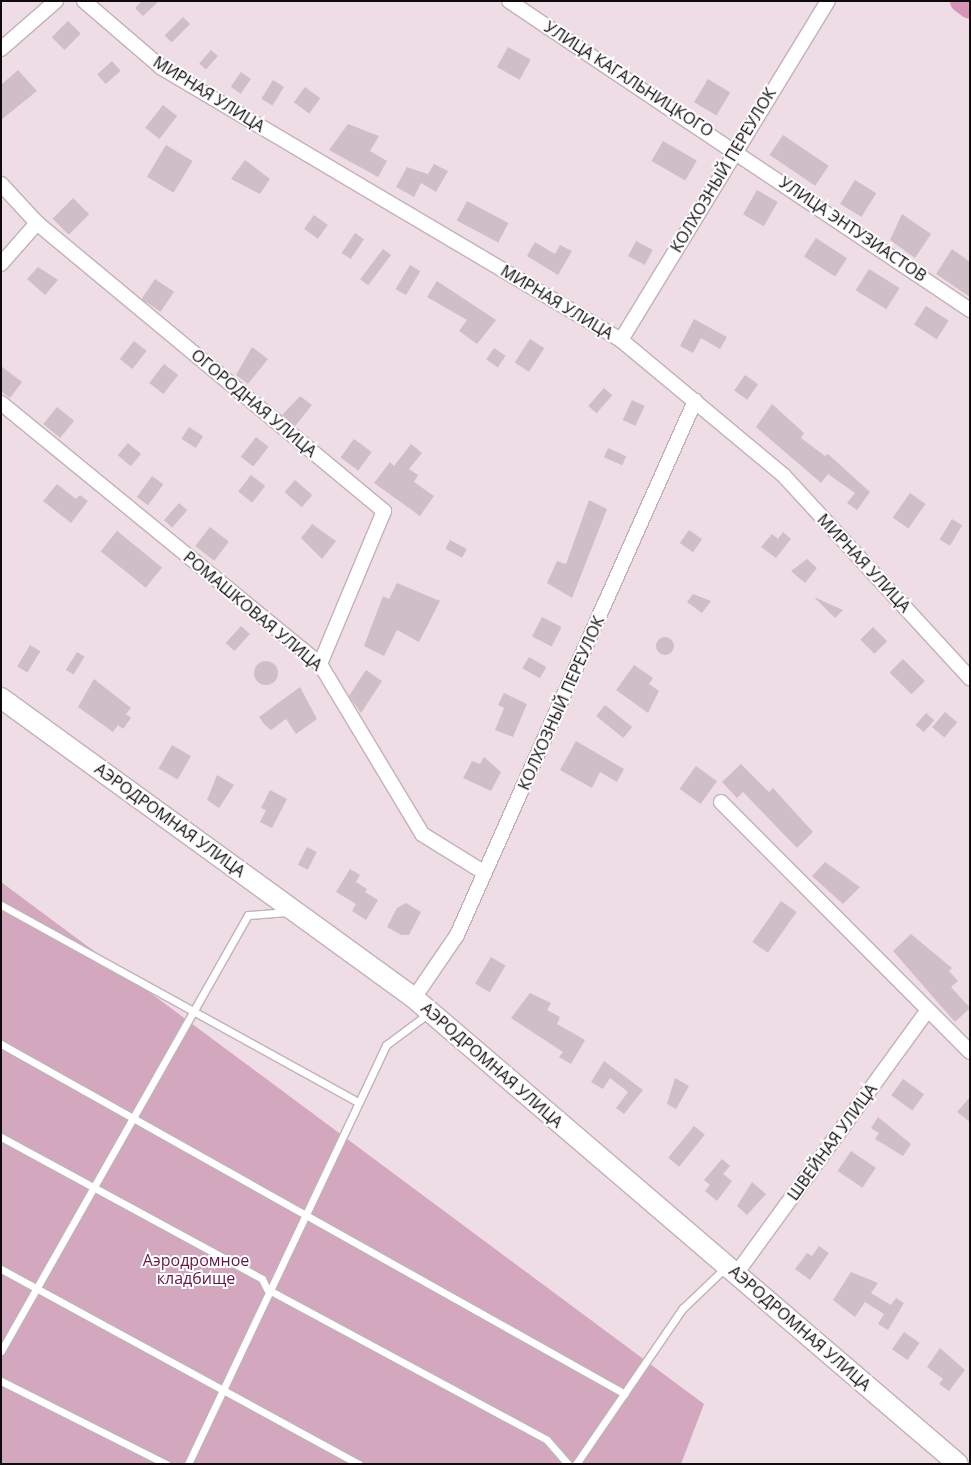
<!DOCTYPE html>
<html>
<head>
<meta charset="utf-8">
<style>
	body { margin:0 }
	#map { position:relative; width:971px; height:1465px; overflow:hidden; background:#efdde6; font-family:"Open Sans",sans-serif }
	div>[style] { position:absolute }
	.green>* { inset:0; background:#d3a8be }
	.river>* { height:24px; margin:-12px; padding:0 12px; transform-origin:12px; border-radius:12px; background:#d894b8 }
	.building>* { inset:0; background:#cfbec6; transform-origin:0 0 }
	.round { border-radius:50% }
	.roads { filter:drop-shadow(1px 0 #c2b1b9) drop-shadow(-1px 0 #c2b1b9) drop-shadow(0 1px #c2b1b9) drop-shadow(0 -1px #c2b1b9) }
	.lane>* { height:7px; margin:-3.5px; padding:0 3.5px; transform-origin:3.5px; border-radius:3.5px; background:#fff }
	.street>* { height:14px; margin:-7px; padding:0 7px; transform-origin:7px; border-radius:7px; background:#fff }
	.secondary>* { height:20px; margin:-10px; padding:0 10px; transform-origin:10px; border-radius:10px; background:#fff }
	span { translate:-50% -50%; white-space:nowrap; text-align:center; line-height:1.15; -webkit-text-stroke:4px #fff; paint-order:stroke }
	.street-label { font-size:16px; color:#100a0d }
	.park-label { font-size:16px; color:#651648 }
	.frame { position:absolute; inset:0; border:2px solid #100a0d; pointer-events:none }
</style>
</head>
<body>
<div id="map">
	<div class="green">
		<div style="clip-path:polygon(1px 882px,704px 1404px,681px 1464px,1px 1464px)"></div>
	</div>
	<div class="river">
		<div style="left:962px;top:1px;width:10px;rotate:37deg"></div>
	</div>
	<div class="building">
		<div style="clip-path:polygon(142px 1px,159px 1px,143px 16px,135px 8px)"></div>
		<div style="left:183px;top:17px;width:10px;height:26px;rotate:45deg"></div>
		<div style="left:68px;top:21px;width:18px;height:23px;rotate:45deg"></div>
		<div style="left:508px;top:47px;width:26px;height:23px;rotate:29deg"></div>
		<div style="left:211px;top:50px;width:9px;height:18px;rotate:41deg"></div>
		<div style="left:112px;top:61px;width:13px;height:20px;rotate:48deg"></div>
		<div style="clip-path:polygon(18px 70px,37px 91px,1px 120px,1px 85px)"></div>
		<div style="left:241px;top:72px;width:12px;height:18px;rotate:35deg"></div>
		<div style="left:708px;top:79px;width:26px;height:27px;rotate:31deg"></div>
		<div style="left:273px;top:80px;width:13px;height:22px;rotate:32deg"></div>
		<div style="left:305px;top:87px;width:19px;height:19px;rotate:36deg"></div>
		<div style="left:163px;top:105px;width:18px;height:29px;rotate:38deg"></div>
		<div style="clip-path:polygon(348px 124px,379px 136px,370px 151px,387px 161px,378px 177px,329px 150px)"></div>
		<div style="left:783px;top:135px;width:55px;height:24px;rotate:34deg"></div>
		<div style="left:663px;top:141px;width:39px;height:23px;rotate:30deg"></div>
		<div style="left:166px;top:145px;width:31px;height:37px;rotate:31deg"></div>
		<div style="clip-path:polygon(245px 160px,270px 179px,260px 194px,231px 179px)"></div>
		<div style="clip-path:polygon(434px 164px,448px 171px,436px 192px,421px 183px,414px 197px,396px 187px,407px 167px,428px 174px)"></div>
		<div style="left:855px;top:180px;width:25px;height:28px;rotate:32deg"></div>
		<div style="left:757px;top:190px;width:24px;height:28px;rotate:30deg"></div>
		<div style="left:73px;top:198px;width:23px;height:29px;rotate:45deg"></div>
		<div style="left:467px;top:201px;width:47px;height:22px;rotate:28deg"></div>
		<div style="clip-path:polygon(902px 214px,931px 234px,915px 258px,890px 240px)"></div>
		<div style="left:314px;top:215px;width:17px;height:17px;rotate:36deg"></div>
		<div style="left:355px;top:233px;width:11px;height:24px;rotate:34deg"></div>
		<div style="left:816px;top:238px;width:37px;height:22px;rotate:33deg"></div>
		<div style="left:636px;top:241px;width:19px;height:17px;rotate:28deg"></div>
		<div style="clip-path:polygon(535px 242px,555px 254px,560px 245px,572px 251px,558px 275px,527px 256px)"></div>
		<div style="left:383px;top:249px;width:10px;height:38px;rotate:37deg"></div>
		<div style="clip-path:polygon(952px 249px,970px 262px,970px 297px,936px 274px)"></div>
		<div style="left:410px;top:265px;width:12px;height:28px;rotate:31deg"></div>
		<div style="clip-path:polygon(38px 267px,58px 280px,45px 295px,27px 279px)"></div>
		<div style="left:869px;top:269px;width:36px;height:25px;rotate:32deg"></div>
		<div style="left:155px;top:279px;width:23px;height:24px;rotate:34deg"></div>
		<div style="clip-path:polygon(437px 281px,496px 320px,477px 344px,459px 331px,467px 320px,427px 297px)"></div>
		<div style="left:926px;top:306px;width:27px;height:22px;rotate:33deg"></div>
		<div style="clip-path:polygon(694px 319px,727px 337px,720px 349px,701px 338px,693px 353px,680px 346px)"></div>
		<div style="left:530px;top:339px;width:17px;height:28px;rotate:33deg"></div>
		<div style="left:134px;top:341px;width:16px;height:23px;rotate:38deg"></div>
		<div style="clip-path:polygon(252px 347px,268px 359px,248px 384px,236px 375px)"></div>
		<div style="left:494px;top:348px;width:14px;height:14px;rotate:34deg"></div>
		<div style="left:164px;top:364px;width:18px;height:24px;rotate:38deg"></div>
		<div style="clip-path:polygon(1px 366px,22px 382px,10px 398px,1px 391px)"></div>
		<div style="left:745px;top:375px;width:16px;height:19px;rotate:35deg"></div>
		<div style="left:604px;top:388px;width:11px;height:24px;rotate:41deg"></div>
		<div style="clip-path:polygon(300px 396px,312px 405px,295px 426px,282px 415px)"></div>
		<div style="left:632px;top:400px;width:14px;height:22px;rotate:25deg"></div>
		<div style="clip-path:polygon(772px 404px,804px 433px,801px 438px,825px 456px,828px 454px,870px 492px,857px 510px,847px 503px,855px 493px,828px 474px,821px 483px,756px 427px)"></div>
		<div style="left:57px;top:407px;width:22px;height:22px;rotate:39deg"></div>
		<div style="left:189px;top:427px;width:17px;height:14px;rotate:33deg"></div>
		<div style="left:256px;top:437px;width:16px;height:25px;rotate:38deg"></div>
		<div style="left:354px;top:439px;width:22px;height:23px;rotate:36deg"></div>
		<div style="left:128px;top:443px;width:17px;height:16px;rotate:40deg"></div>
		<div style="clip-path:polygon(411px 444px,422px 453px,409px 469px,418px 475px,414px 482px,434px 496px,420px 516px,374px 483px,390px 462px,394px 466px)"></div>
		<div style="left:608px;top:448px;width:20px;height:10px;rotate:24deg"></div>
		<div style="left:251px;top:475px;width:18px;height:21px;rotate:38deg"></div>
		<div style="left:152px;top:476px;width:14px;height:26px;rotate:36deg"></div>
		<div style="left:295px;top:480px;width:23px;height:16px;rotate:41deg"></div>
		<div style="clip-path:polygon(57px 484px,76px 499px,80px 495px,88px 501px,71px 523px,43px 501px)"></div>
		<div style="left:910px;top:493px;width:19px;height:30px;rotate:35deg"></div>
		<div style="clip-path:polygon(589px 500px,607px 509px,572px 598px,547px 583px,557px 561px,566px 564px)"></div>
		<div style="left:179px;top:503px;width:11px;height:23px;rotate:41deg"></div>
		<div style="left:952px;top:519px;width:12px;height:24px;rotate:31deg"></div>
		<div style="clip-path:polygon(312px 524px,336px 541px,322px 559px,301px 538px)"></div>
		<div style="left:210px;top:527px;width:24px;height:24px;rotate:38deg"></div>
		<div style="left:689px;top:530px;width:16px;height:16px;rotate:35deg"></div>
		<div style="left:117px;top:531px;width:58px;height:26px;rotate:39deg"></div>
		<div style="clip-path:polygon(783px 532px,791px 539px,776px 558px,761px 547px,772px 534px,778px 539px)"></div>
		<div style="left:450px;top:540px;width:19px;height:10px;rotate:28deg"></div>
		<div style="clip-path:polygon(807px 559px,817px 568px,805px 583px,791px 571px)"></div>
		<div style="clip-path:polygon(397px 583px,440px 601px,419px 642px,397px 630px,384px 656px,364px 646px,383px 596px,389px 599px)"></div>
		<div style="clip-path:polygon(693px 594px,711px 601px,702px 613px,687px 602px)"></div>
		<div style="clip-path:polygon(814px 597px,843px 610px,835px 618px)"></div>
		<div style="left:542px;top:617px;width:22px;height:22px;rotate:27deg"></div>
		<div style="left:241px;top:626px;width:12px;height:23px;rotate:42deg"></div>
		<div style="left:873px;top:627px;width:20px;height:18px;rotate:45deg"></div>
		<div class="round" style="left:656px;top:637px;width:18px;height:18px"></div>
		<div style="left:30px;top:645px;width:12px;height:25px;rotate:31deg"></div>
		<div style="left:77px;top:652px;width:9px;height:21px;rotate:32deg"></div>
		<div style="left:529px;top:657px;width:20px;height:13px;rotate:30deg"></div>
		<div style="left:903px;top:659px;width:31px;height:19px;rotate:45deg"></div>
		<div class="round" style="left:254px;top:661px;width:24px;height:24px"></div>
		<div style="clip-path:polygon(634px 665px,653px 678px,649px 684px,659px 691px,648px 713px,616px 690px)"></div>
		<div style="clip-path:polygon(366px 670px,382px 681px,361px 713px,349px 696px)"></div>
		<div style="clip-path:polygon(94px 679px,131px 708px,126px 714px,131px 718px,123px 729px,118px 725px,113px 732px,78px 707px)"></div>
		<div style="clip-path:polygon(300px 687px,317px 719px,296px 734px,286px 719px,271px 730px,265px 725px,259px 717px)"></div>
		<div style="clip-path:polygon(504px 693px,527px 704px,513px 737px,495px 730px,504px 708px,498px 705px)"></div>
		<div style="left:605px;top:705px;width:35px;height:14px;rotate:39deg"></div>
		<div style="left:945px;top:712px;width:16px;height:20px;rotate:40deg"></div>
		<div style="left:926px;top:713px;width:11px;height:16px;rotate:41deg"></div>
		<div style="clip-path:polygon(576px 741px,624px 769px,617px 782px,600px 772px,592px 788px,560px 770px)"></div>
		<div style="left:172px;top:745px;width:22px;height:27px;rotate:30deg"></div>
		<div style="clip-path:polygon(484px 757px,501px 772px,491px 791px,463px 778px,472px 761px,480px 764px)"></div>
		<div style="clip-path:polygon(741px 764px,769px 792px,773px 788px,813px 832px,797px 848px,743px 792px,737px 798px,722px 782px)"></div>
		<div style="left:696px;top:766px;width:26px;height:28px;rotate:36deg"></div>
		<div style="clip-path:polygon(217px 775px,234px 785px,219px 808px,207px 800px)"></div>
		<div style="clip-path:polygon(270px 790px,287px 799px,272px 828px,260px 822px,266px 810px,261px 808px)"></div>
		<div style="left:307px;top:847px;width:11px;height:20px;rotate:27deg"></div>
		<div style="clip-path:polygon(825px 862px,860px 887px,843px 904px,812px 876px)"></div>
		<div style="clip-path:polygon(350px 869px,360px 875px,356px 882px,367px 889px,365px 892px,378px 900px,366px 920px,352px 911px,356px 904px,336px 892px)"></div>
		<div style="left:781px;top:901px;width:19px;height:50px;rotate:35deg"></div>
		<div style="clip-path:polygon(406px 903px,421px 912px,409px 935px,401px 935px,387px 927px,397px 908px)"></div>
		<div style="clip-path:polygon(911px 934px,952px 968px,949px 971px,958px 981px,951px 987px,970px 1008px,955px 1022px,893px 951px)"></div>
		<div style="left:491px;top:957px;width:17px;height:31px;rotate:31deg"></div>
		<div style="clip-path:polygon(530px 993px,551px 1003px,547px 1010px,560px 1017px,557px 1024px,585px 1040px,571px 1064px,559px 1057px,563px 1052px,511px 1018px)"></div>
		<div style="clip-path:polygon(604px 1061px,643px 1090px,624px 1114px,616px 1108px,628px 1092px,610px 1078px,603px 1089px,591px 1082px)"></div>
		<div style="clip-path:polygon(675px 1078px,689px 1086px,676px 1109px,667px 1104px)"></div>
		<div style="left:903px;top:1079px;width:26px;height:20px;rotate:36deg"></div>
		<div style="clip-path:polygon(970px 1097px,970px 1122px,957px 1112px)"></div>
		<div style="clip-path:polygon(878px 1117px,911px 1144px,903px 1156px,875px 1139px,879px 1133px,871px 1128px)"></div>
		<div style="left:694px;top:1126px;width:14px;height:41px;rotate:39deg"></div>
		<div style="left:851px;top:1151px;width:30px;height:24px;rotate:34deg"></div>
		<div style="clip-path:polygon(722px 1159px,730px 1166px,723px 1174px,732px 1181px,717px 1201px,705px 1191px,710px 1185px,704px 1180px)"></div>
		<div style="clip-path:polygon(752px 1182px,766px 1194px,747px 1215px,737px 1206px)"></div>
		<div style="clip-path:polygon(819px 1246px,829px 1253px,810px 1280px,795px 1269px,807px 1253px,812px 1256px)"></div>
		<div style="clip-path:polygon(851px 1272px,878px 1283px,871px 1293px,891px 1305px,896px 1298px,904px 1303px,888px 1330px,878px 1324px,884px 1314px,865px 1302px,855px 1317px,833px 1300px)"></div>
		<div style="left:904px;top:1332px;width:19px;height:21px;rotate:35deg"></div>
		<div style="clip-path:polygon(940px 1348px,965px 1370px,949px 1391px,939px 1384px,943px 1379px,927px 1367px)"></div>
	</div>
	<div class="roads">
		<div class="lane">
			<div style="left:1px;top:905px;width:408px;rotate:28.9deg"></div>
			<div style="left:1px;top:1044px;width:715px;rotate:29.29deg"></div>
			<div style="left:1px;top:1137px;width:297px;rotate:28.5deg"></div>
			<div style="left:262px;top:1279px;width:11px;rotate:63deg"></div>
			<div style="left:267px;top:1289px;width:318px;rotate:28.3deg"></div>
			<div style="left:547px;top:1440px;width:32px;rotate:49deg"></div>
			<div style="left:1px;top:1269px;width:408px;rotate:28.6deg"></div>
			<div style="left:1px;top:1351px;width:501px;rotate:-60.47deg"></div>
			<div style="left:248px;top:915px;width:40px;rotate:-4.3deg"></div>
			<div style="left:1px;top:1381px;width:185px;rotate:26.7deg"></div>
			<div style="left:188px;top:1464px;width:463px;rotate:-64.7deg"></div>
			<div style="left:386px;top:1045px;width:54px;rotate:-36.7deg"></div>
			<div style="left:576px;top:1464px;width:189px;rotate:-55.6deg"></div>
			<div style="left:683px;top:1308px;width:58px;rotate:-43.6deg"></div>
		</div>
		<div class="street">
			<div style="left:84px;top:1px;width:103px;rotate:40.7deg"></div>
			<div style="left:162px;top:68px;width:534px;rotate:30.65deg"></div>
			<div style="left:621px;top:340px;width:212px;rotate:39.8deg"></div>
			<div style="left:784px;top:476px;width:275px;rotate:47.4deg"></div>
			<div style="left:509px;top:1px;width:555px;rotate:33.83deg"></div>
			<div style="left:1px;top:49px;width:73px;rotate:-41.1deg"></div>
			<div style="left:1px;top:184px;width:53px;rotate:47.3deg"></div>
			<div style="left:37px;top:223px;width:451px;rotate:39.7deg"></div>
			<div style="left:384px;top:511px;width:166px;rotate:112.7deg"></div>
			<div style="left:1px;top:264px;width:55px;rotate:-48.7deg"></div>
			<div style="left:621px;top:340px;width:397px;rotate:-58.6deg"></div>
			<div style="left:1px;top:403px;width:412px;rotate:39.3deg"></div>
			<div style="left:320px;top:664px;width:198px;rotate:59deg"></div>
			<div style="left:422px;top:834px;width:74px;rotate:31.8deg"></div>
			<div style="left:721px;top:802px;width:353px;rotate:45.1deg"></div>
			<div style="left:414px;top:998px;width:76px;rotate:-55.7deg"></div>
			<div style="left:457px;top:935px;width:585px;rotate:-65.98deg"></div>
			<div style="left:736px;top:1274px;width:326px;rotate:-54deg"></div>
		</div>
		<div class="secondary">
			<div style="left:1px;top:698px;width:510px;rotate:35.99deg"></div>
			<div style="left:414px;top:998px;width:716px;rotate:40.58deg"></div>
		</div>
	</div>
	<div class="street-label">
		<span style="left:629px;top:79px;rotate:33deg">УЛИЦА КАГАЛЬНИЦКОГО</span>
		<span style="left:209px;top:94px;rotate:32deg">МИРНАЯ УЛИЦА</span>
		<span style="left:723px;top:170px;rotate:-59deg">КОЛХОЗНЫЙ ПЕРЕУЛОК</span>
		<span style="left:853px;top:229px;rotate:34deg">УЛИЦА ЭНТУЗИАСТОВ</span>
		<span style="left:557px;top:302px;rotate:31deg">МИРНАЯ УЛИЦА</span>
		<span style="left:254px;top:403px;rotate:40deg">ОГОРОДНАЯ УЛИЦА</span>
		<span style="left:864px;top:563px;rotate:47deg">МИРНАЯ УЛИЦА</span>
		<span style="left:253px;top:611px;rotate:40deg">РОМАШКОВАЯ УЛИЦА</span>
		<span style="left:561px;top:703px;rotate:-66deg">КОЛХОЗНЫЙ ПЕРЕУЛОК</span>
		<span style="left:170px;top:820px;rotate:36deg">АЭРОДРОМНАЯ УЛИЦА</span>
		<span style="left:492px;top:1065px;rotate:41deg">АЭРОДРОМНАЯ УЛИЦА</span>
		<span style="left:832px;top:1142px;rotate:-54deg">ШВЕЙНАЯ УЛИЦА</span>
		<span style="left:800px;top:1328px;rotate:41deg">АЭРОДРОМНАЯ УЛИЦА</span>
	</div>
	<div class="park-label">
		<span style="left:196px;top:1269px">Аэродромное<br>кладбище</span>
	</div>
	<div class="frame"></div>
</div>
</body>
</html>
